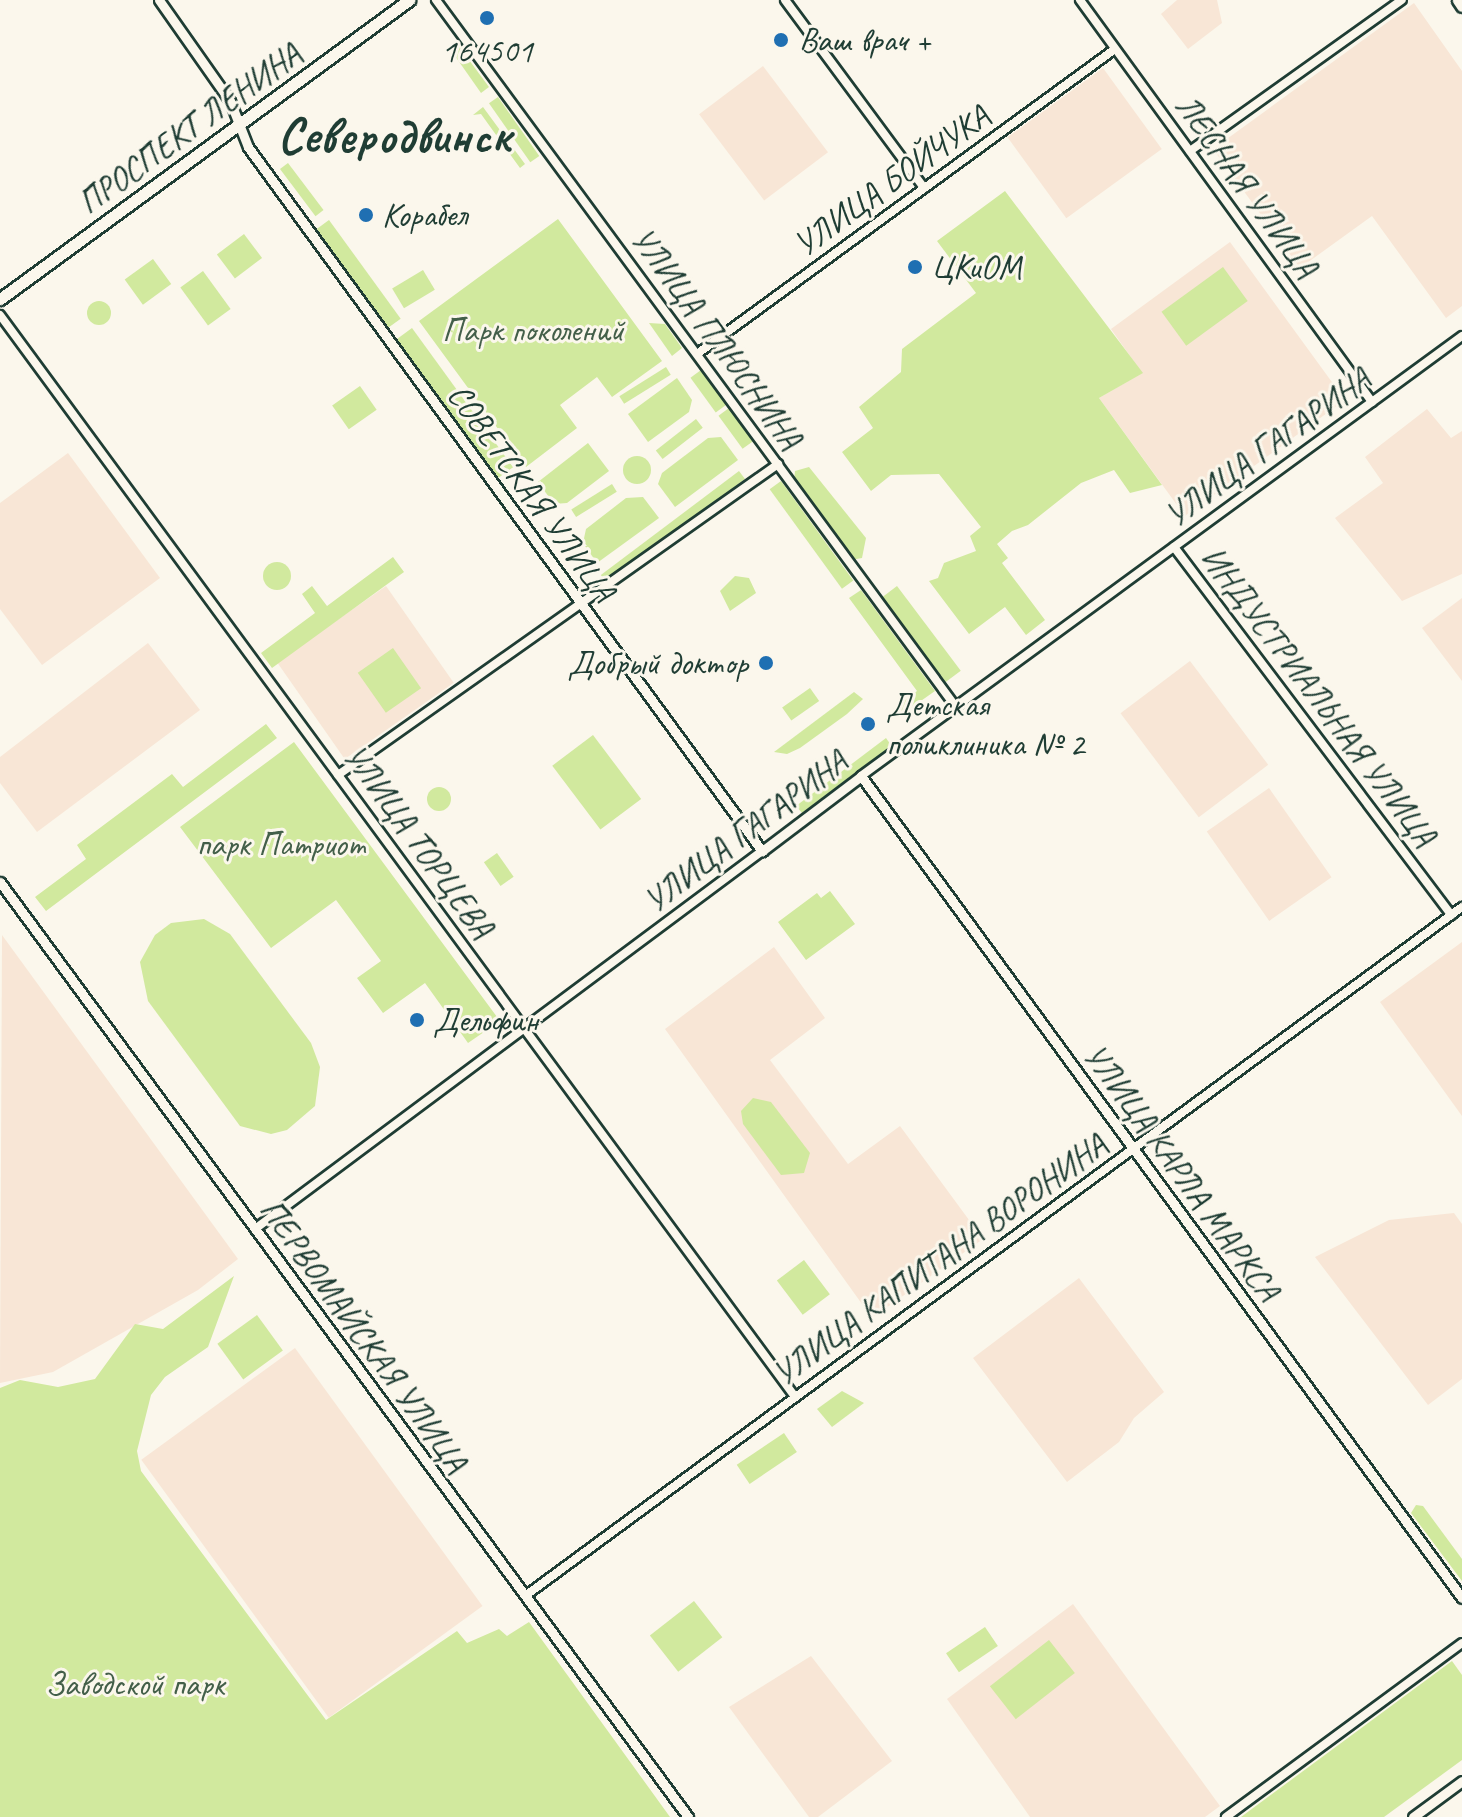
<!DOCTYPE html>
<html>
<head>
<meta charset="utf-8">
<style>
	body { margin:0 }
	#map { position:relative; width:1462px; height:1817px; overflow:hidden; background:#fbf7ec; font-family:Caveat,sans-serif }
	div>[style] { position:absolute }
	.built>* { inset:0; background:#f8e6d6; transform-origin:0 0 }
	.green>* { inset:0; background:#d1e99e; transform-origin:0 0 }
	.round { border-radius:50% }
	.roads { filter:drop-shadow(2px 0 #1f3d34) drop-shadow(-2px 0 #1f3d34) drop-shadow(0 2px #1f3d34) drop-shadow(0 -2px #1f3d34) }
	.minor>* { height:8px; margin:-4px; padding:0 4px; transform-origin:4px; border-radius:4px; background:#fbf7ec }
	.tertiary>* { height:9px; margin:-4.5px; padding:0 4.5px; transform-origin:4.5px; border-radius:4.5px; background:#fbf7ec }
	.secondary>* { height:11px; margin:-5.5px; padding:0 5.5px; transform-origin:5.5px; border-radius:5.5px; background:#fbf7ec }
	.dots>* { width:22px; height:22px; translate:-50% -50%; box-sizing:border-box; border:4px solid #fbf7ec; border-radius:50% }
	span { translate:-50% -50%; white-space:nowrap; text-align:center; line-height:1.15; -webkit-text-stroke:6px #fbf7ec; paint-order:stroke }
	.poi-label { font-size:34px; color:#1f3d34 }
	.left { translate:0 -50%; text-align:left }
	.right { translate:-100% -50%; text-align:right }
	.street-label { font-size:34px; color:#1f3d34 }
	.park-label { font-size:34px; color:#435f49 }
	.town-label { font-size:50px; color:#1f3d34; font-weight:700 }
</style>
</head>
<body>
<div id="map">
	<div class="built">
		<div style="clip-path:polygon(1177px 0,1217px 0,1222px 23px,1188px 49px,1161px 14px)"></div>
		<div style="clip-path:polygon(1414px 3px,1462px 71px,1462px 306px,1446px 318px,1372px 216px,1300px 268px,1213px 149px)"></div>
		<div style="left:763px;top:66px;width:108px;height:80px;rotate:53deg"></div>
		<div style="left:1103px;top:68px;width:100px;height:118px;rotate:54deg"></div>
		<div style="clip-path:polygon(1230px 242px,1345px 400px,1185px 516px,1099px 398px,1142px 373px,1111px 329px)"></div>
		<div style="clip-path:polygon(1427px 409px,1451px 438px,1462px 431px,1462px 574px,1402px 601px,1335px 518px,1383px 483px,1365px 457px)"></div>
		<div style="clip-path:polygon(68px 453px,160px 578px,42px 665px,0 609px,0 503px)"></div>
		<div style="left:386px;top:586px;width:118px;height:133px;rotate:55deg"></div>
		<div style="clip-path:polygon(1462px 598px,1462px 681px,1422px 628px)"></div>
		<div style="clip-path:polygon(148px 643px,200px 710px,37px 832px,0 783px,0 757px)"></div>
		<div style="left:1190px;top:661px;width:130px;height:87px;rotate:53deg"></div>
		<div style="left:1269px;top:788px;width:109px;height:76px;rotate:55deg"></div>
		<div style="clip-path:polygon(2px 935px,238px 1259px,198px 1290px,53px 1372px,0 1383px)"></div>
		<div style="clip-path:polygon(1462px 942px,1462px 1116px,1380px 1002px)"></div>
		<div style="clip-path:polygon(774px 947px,825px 1018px,770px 1060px,848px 1164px,900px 1126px,983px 1239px,872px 1318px,665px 1029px)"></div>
		<div style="clip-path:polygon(1454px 1213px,1462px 1224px,1462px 1379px,1428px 1405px,1315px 1257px,1389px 1220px)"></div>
		<div style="clip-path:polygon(1079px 1278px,1164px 1392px,1134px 1418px,1119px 1442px,1067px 1482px,973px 1358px)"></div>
		<div style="left:295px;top:1348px;width:319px;height:190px;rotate:54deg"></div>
		<div style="clip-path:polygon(1073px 1604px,1220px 1806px,1205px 1817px,1030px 1817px,947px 1699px)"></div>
		<div style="clip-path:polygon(811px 1656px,892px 1761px,818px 1817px,809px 1817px,729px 1707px)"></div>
	</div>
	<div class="green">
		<div style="clip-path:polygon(455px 41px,489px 87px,481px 93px,448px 46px)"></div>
		<div style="left:498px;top:97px;width:72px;height:11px;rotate:55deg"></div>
		<div style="clip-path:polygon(483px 107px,525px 164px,520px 168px,481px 114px,473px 115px)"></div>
		<div style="left:288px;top:163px;width:59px;height:10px;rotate:53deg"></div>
		<div style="clip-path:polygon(1005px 191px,1143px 373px,1099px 398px,1162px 485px,1130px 493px,1114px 470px,1081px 483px,1028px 525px,1012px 531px,997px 544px,1008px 558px,1002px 563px,1045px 620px,1026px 635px,1005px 607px,969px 634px,929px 581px,938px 578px,944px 563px,976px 551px,970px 536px,981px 527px,939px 474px,891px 475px,871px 491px,842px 452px,873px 428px,859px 407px,901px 372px,902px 349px,976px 293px,937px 241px)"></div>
		<div style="clip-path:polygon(558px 219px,662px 361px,612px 397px,597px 377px,560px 405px,577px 428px,526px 467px,419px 321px)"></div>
		<div style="left:329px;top:220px;width:122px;height:19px;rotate:54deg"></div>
		<div style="left:244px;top:234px;width:30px;height:34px;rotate:53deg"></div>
		<div style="left:153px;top:259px;width:31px;height:35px;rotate:54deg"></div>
		<div style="left:1223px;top:267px;width:42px;height:76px;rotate:54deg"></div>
		<div style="left:423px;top:270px;width:23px;height:36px;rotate:59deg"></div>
		<div style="left:203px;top:271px;width:47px;height:28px;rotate:54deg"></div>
		<div class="round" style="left:87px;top:301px;width:24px;height:24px"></div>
		<div style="clip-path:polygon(649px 323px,665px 324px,682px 348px,672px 356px)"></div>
		<div style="left:412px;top:328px;width:172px;height:19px;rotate:54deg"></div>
		<div style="left:666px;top:367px;width:9px;height:55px;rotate:58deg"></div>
		<div style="left:701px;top:370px;width:43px;height:13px;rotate:54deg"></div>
		<div style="clip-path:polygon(677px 378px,692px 400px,689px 412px,648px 442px,628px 414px)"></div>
		<div style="left:360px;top:386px;width:29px;height:34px;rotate:55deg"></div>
		<div style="left:729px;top:408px;width:41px;height:13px;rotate:54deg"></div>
		<div style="left:696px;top:419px;width:11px;height:51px;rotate:52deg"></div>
		<div style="clip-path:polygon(721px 437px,738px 460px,675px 507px,658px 484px,662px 473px,708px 438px)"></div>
		<div style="clip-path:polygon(588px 443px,609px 471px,567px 503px,554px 504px,538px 482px)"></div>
		<div class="round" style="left:623px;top:456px;width:28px;height:28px"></div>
		<div style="clip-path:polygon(809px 467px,866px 538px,862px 558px,851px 560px,794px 481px,795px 471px)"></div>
		<div style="left:739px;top:471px;width:10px;height:173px;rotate:53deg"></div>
		<div style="left:781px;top:481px;width:123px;height:14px;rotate:54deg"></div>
		<div style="left:612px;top:484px;width:9px;height:48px;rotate:58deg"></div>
		<div style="clip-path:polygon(643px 497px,659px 518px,597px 563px,583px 543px,586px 529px,626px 498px)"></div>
		<div style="clip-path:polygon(393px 557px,404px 572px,272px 668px,261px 653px,315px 613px,302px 594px,312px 586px,327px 606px)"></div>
		<div class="round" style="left:263px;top:562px;width:28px;height:28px"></div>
		<div style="clip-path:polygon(735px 576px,749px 578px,756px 593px,730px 611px,720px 591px)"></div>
		<div style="left:897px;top:586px;width:106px;height:21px;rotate:53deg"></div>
		<div style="clip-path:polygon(861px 590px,935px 691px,898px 717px,893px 709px,917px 691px,849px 598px)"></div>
		<div style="left:393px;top:648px;width:49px;height:43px;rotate:55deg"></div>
		<div style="left:810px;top:688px;width:16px;height:34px;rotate:55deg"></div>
		<div style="clip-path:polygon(854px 692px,863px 699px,847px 714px,800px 748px,787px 754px,774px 752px)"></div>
		<div style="clip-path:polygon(266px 724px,277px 738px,46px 911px,35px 897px,86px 859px,77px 845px,172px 774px,183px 787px)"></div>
		<div style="left:593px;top:735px;width:80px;height:51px;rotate:53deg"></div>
		<div style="clip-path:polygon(886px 738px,893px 748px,802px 813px,796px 806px)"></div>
		<div style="clip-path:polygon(294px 742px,500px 1021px,468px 1043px,425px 983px,383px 1013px,357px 978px,381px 961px,336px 900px,271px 948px,180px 827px)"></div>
		<div class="round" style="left:427px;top:787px;width:24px;height:24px"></div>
		<div style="left:497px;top:853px;width:29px;height:16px;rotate:55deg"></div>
		<div style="clip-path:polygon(830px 891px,855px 924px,806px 960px,778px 922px,817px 893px,821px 898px)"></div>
		<div style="clip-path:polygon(204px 919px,230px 934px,311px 1043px,320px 1067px,315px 1106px,287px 1130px,271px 1134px,240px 1126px,148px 1001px,140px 962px,155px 935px,171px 923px)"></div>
		<div style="clip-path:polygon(753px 1098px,771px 1102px,810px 1153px,804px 1173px,781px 1175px,743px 1124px,741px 1111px)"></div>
		<div style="left:804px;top:1260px;width:43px;height:34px;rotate:53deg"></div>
		<div style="clip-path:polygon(234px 1276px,208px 1347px,165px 1377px,151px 1395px,137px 1451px,141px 1471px,326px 1720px,457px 1631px,467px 1643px,499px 1629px,507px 1636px,529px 1622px,670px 1817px,0 1817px,0 1388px,20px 1380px,58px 1387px,95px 1379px,135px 1324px,163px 1329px)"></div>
		<div style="left:257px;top:1315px;width:44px;height:49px;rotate:54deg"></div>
		<div style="clip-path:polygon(842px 1391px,864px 1403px,832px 1427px,817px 1409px)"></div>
		<div style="left:784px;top:1433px;width:23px;height:57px;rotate:56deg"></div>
		<div style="clip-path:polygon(1416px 1505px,1423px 1506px,1462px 1559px,1462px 1581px,1411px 1513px)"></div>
		<div style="left:694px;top:1601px;width:46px;height:56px;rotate:52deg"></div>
		<div style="left:985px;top:1627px;width:23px;height:47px;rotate:56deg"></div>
		<div style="left:1049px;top:1640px;width:42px;height:75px;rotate:52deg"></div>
		<div style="clip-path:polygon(1452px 1661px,1462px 1675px,1462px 1760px,1384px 1817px,1241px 1817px)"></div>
	</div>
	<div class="roads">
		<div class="minor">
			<div style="left:436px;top:0;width:878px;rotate:53.67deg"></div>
			<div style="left:785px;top:0;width:234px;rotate:53.5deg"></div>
			<div style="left:1080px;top:0;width:497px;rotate:54deg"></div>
			<div style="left:1190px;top:151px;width:260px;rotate:-35.5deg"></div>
			<div style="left:0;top:315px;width:1343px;rotate:53.69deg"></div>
			<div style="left:697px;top:354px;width:517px;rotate:-36.12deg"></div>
			<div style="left:1174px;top:547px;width:461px;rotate:53deg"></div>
			<div style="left:338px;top:775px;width:539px;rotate:-35.25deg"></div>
			<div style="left:861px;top:776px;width:745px;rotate:-36.21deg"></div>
			<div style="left:255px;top:1229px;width:632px;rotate:-36.71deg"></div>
			<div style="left:525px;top:1596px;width:1163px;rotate:-36.33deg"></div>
			<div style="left:1226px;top:1817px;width:293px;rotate:-36.4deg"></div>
		</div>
		<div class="tertiary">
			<div style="left:159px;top:0;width:123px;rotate:54.9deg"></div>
			<div style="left:230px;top:101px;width:49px;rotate:68.6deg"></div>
			<div style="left:248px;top:147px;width:872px;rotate:53.87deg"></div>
			<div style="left:762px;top:851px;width:124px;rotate:-37.1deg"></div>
			<div style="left:861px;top:776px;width:1018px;rotate:53.83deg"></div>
			<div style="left:0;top:882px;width:1161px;rotate:53.65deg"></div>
			<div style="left:1413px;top:1817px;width:61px;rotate:-36.3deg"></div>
		</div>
		<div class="secondary">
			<div style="left:1458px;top:0;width:7px;rotate:56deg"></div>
			<div style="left:0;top:299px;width:507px;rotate:-36.17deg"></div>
		</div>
	</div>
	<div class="dots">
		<div style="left:487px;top:18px;background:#1f6fb2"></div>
		<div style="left:781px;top:40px;background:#1f6fb2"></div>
		<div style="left:366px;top:215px;background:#1f6fb2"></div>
		<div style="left:915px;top:267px;background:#1f6fb2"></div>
		<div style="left:766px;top:663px;background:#1f6fb2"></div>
		<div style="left:868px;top:724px;background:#1f6fb2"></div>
		<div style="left:417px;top:1020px;background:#1f6fb2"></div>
	</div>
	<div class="poi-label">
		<span class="left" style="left:799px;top:40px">Ваш врач +</span>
		<span style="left:487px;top:51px">164501</span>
		<span class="left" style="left:382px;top:215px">Корабел</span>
		<span class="left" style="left:931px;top:267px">ЦКиОМ</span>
		<span class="right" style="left:748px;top:663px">Добрый доктор</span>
		<span class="left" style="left:886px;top:724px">Детская<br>поликлиника № 2</span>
		<span class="left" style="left:433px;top:1020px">Дельфин</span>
	</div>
	<div class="street-label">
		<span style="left:189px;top:128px;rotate:-36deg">ПРОСПЕКТ ЛЕНИНА</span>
		<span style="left:891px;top:180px;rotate:-36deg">УЛИЦА БОЙЧУКА</span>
		<span style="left:1247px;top:186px;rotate:54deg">ЛЕСНАЯ УЛИЦА</span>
		<span style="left:717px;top:338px;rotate:54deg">УЛИЦА ПЛЮСНИНА</span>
		<span style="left:1267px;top:447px;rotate:-36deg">УЛИЦА ГАГАРИНА</span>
		<span style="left:532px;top:492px;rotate:54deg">СОВЕТСКАЯ УЛИЦА</span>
		<span style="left:1319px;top:696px;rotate:53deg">ИНДУСТРИАЛЬНАЯ УЛИЦА</span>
		<span style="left:745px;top:831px;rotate:-37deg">УЛИЦА ГАГАРИНА</span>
		<span style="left:419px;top:841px;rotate:54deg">УЛИЦА ТОРЦЕВА</span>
		<span style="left:1182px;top:1172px;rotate:54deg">УЛИЦА КАРЛА МАРКСА</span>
		<span style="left:939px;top:1259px;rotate:-36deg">УЛИЦА КАПИТАНА ВОРОНИНА</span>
		<span style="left:364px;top:1335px;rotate:54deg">ПЕРВОМАЙСКАЯ УЛИЦА</span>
	</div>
	<div class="park-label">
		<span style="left:533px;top:330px">Парк поколений</span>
		<span style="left:281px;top:844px">парк Патриот</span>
		<span style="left:135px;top:1684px">Заводской парк</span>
	</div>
	<div class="town-label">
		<span style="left:394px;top:136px">Северодвинск</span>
	</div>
</div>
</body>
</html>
